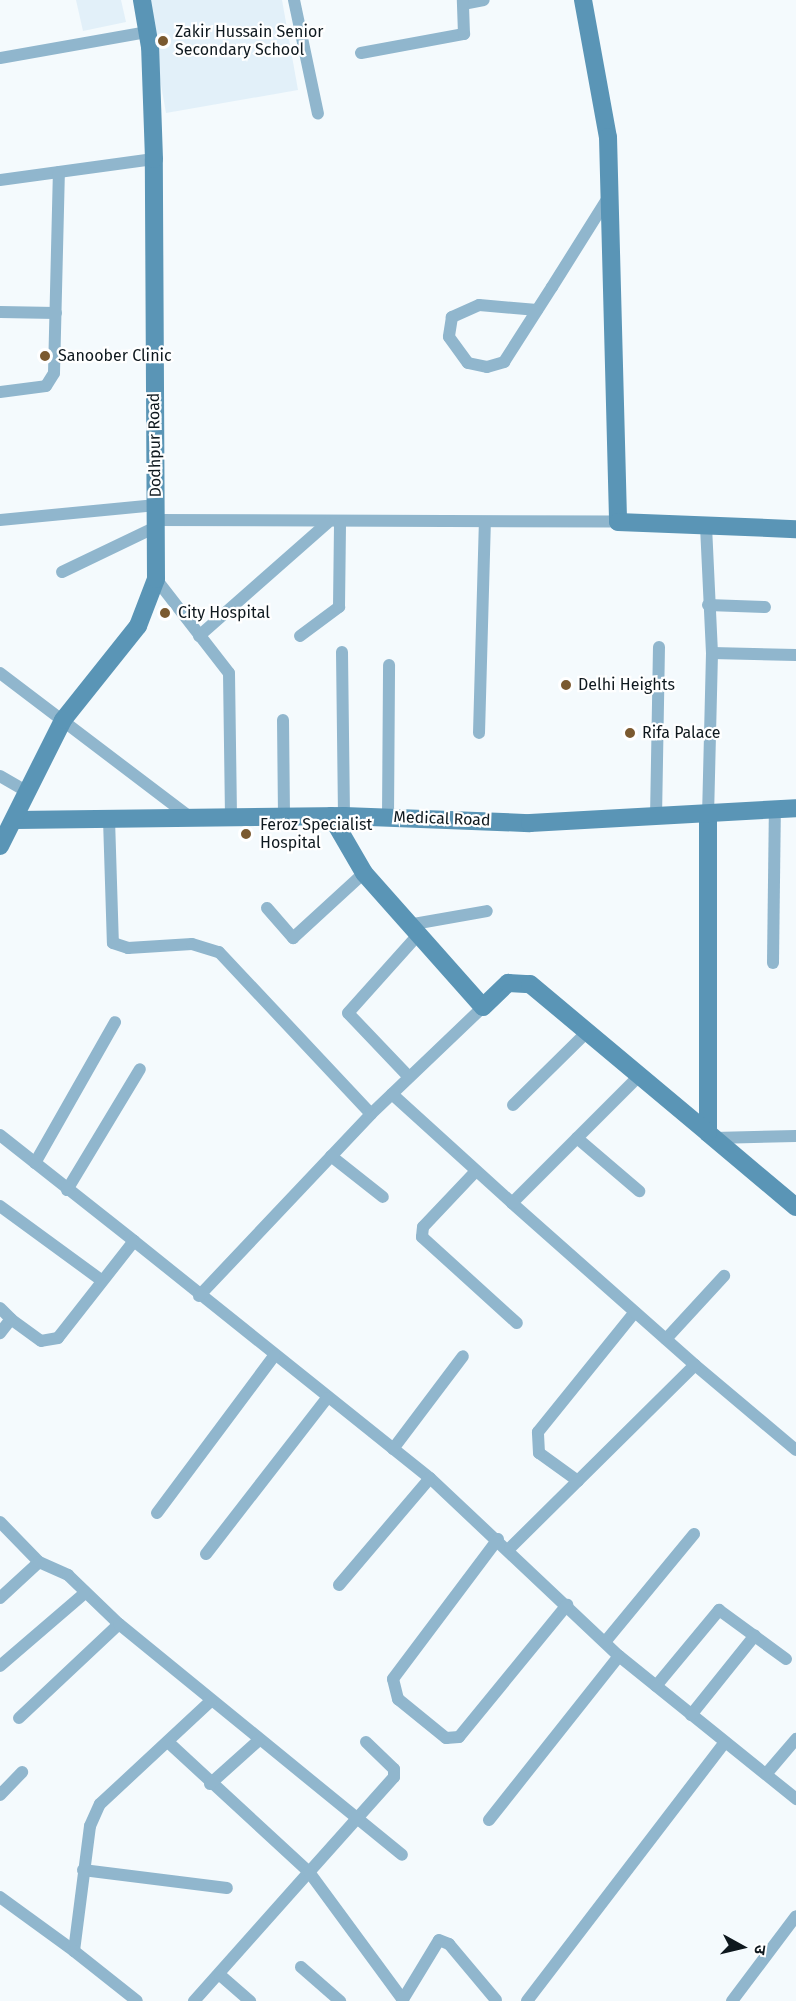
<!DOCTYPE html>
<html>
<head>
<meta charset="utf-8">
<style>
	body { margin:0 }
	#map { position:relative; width:796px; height:2001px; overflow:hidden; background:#f4fafd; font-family:"Fira Sans","Noto Sans Devanagari",sans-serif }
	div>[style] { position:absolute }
	.built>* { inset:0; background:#e2f0f9 }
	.street>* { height:12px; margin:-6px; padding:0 6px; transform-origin:6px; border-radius:6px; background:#90b6cd }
	.secondary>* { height:18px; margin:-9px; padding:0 9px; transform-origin:9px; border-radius:9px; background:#5a95b6 }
	.dots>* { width:16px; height:16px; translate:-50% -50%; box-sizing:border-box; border:3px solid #fff; border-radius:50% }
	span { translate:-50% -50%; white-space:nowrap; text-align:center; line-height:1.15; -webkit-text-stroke:4.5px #fff; paint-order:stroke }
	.poi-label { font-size:16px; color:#0e181e }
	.left { translate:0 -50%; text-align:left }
	.street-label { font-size:16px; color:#0e181e }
	.north { position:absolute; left:712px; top:1917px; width:60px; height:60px; -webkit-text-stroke:4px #fff; paint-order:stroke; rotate:98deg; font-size:16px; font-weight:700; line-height:24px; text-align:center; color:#0e181e }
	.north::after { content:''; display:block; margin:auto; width:21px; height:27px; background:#0e181e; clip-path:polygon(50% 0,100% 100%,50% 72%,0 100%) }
</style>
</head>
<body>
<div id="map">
	<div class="built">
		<div style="clip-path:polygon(76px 0,121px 0,126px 22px,83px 31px)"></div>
		<div style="clip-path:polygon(146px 0,282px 0,298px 90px,166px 113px)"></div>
	</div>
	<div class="street">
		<div style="left:294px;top:0;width:116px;rotate:78.1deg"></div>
		<div style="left:463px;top:4px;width:21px;rotate:-11deg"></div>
		<div style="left:361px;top:53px;width:105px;rotate:-10.5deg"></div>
		<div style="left:464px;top:34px;width:34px;rotate:-92deg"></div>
		<div style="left:0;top:58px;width:150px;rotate:-10deg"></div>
		<div style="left:0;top:180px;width:155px;rotate:-7.8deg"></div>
		<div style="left:537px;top:310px;width:58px;rotate:-175.1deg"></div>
		<div style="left:479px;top:305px;width:30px;rotate:156deg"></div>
		<div style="left:452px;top:317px;width:20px;rotate:99deg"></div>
		<div style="left:449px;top:337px;width:32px;rotate:54deg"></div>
		<div style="left:468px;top:363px;width:19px;rotate:12deg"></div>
		<div style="left:487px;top:367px;width:18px;rotate:-16deg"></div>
		<div style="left:504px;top:362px;width:89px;rotate:-57.4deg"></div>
		<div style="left:552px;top:287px;width:107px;rotate:-57.9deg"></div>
		<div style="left:0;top:312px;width:56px;rotate:1deg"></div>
		<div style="left:0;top:392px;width:46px;rotate:-7.4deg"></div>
		<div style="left:46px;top:386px;width:15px;rotate:-58deg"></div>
		<div style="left:54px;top:373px;width:201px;rotate:-88.6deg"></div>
		<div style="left:0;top:520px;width:157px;rotate:-5.5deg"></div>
		<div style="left:153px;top:520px;width:465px;rotate:0.2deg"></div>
		<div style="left:706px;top:526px;width:127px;rotate:87.3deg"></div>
		<div style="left:712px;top:653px;width:162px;rotate:91.4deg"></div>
		<div style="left:62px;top:572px;width:102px;rotate:-25.6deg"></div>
		<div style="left:156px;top:579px;width:119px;rotate:52.2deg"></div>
		<div style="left:229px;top:673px;width:143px;rotate:89.2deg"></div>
		<div style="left:708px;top:605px;width:57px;rotate:2deg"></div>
		<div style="left:199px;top:636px;width:171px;rotate:-41.4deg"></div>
		<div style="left:300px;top:636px;width:49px;rotate:-36.6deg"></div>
		<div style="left:339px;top:607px;width:84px;rotate:-89.3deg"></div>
		<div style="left:342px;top:652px;width:164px;rotate:89.3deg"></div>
		<div style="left:712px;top:653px;width:84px;rotate:1.4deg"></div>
		<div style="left:0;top:673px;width:238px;rotate:37.2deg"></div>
		<div style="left:283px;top:720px;width:96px;rotate:89.4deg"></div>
		<div style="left:479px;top:733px;width:211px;rotate:-88.4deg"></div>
		<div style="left:0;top:776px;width:30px;rotate:30deg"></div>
		<div style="left:388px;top:817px;width:152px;rotate:-89.6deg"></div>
		<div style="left:656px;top:818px;width:171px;rotate:-89deg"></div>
		<div style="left:109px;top:819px;width:124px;rotate:88.2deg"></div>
		<div style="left:113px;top:943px;width:16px;rotate:18deg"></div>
		<div style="left:128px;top:948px;width:64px;rotate:-3.6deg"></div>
		<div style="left:192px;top:944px;width:28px;rotate:17deg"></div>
		<div style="left:219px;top:952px;width:222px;rotate:46.8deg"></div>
		<div style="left:267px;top:908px;width:40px;rotate:49deg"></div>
		<div style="left:293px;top:938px;width:96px;rotate:-42.5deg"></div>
		<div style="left:408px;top:925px;width:80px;rotate:-10deg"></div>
		<div style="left:773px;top:963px;width:153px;rotate:-89.3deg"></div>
		<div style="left:409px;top:1077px;width:88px;rotate:-133.6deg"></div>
		<div style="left:348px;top:1013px;width:105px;rotate:-48.1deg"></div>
		<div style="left:392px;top:1094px;width:162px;rotate:42.2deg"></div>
		<div style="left:513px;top:1105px;width:104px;rotate:-44.6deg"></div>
		<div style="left:0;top:1135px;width:171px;rotate:38.3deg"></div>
		<div style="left:134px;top:1241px;width:123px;rotate:128.1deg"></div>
		<div style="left:58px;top:1338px;width:17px;rotate:170deg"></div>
		<div style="left:41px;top:1341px;width:37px;rotate:-144deg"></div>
		<div style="left:11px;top:1319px;width:18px;rotate:128deg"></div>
		<div style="left:577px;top:1138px;width:82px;rotate:40.5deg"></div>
		<div style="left:714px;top:1138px;width:82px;rotate:-1.4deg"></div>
		<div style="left:331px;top:1156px;width:66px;rotate:38.3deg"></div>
		<div style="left:35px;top:1163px;width:162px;rotate:-60.4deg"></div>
		<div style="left:476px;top:1171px;width:77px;rotate:133.4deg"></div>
		<div style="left:423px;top:1227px;width:10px;rotate:96deg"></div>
		<div style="left:422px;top:1237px;width:128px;rotate:42.2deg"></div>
		<div style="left:67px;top:1190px;width:141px;rotate:-58.9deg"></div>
		<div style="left:0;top:1206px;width:125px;rotate:36.2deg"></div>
		<div style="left:134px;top:1241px;width:379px;rotate:38.7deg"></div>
		<div style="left:430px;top:1478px;width:260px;rotate:43.3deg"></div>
		<div style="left:619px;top:1656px;width:228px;rotate:38.9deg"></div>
		<div style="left:199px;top:1296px;width:250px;rotate:-46.6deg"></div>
		<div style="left:371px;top:1114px;width:155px;rotate:-43.7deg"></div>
		<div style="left:0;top:1308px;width:16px;rotate:45deg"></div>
		<div style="left:666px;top:1339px;width:86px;rotate:-47.4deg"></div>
		<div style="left:695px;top:1365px;width:132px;rotate:40.1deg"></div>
		<div style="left:393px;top:1449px;width:116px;rotate:-53deg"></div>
		<div style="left:578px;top:1481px;width:48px;rotate:-144.3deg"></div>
		<div style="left:539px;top:1453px;width:21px;rotate:-93deg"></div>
		<div style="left:538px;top:1432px;width:154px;rotate:-51.1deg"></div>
		<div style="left:157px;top:1513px;width:196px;rotate:-53.3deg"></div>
		<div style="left:0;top:1522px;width:56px;rotate:45.7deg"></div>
		<div style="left:498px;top:1539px;width:175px;rotate:126.9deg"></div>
		<div style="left:393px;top:1679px;width:21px;rotate:76deg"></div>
		<div style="left:398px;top:1699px;width:62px;rotate:39.1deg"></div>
		<div style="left:446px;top:1738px;width:13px;rotate:-4deg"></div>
		<div style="left:459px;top:1737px;width:171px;rotate:-50.7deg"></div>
		<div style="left:510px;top:1548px;width:260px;rotate:-44.7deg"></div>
		<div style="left:695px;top:1365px;width:244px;rotate:-138.5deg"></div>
		<div style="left:512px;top:1203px;width:181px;rotate:-45deg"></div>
		<div style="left:206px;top:1554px;width:197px;rotate:-52.2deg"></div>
		<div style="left:339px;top:1585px;width:140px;rotate:-49.6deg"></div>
		<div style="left:0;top:1598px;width:53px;rotate:-42.7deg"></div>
		<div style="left:39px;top:1562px;width:32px;rotate:24deg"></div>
		<div style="left:68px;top:1575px;width:71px;rotate:43.9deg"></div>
		<div style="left:605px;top:1642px;width:140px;rotate:-50.5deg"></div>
		<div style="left:0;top:1666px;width:112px;rotate:-40.7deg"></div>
		<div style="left:656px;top:1686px;width:99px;rotate:-50.3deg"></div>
		<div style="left:719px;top:1610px;width:83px;rotate:36.2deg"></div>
		<div style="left:691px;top:1715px;width:102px;rotate:-51.3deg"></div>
		<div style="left:19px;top:1718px;width:137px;rotate:-43.2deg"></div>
		<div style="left:119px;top:1624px;width:365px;rotate:39.2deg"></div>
		<div style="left:168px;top:1742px;width:192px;rotate:42.7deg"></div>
		<div style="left:309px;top:1872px;width:173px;rotate:131.7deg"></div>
		<div style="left:366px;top:1742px;width:39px;rotate:44deg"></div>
		<div style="left:394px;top:1769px;width:8px;rotate:90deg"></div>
		<div style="left:394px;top:1777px;width:127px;rotate:131.8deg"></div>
		<div style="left:309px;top:1872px;width:159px;rotate:53.7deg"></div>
		<div style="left:767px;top:1773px;width:45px;rotate:-49.5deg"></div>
		<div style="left:210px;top:1784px;width:66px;rotate:-41.9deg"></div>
		<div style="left:0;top:1795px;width:32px;rotate:-46deg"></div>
		<div style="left:489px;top:1820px;width:209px;rotate:-51.6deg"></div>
		<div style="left:83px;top:1870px;width:145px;rotate:7.1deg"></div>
		<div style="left:0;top:1897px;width:92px;rotate:36.1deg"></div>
		<div style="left:74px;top:1951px;width:126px;rotate:-82.7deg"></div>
		<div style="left:90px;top:1826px;width:24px;rotate:-66deg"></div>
		<div style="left:100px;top:1804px;width:151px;rotate:-42.9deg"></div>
		<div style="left:74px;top:1951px;width:80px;rotate:38.4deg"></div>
		<div style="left:301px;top:1967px;width:52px;rotate:41.1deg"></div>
		<div style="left:220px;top:1975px;width:40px;rotate:41deg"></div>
		<div style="left:402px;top:2001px;width:71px;rotate:-58.8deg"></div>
		<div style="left:439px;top:1940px;width:11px;rotate:22deg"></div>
		<div style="left:449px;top:1944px;width:73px;rotate:50deg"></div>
		<div style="left:527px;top:2001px;width:325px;rotate:-52.6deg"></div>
		<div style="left:732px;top:2001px;width:106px;rotate:-53deg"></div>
	</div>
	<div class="secondary">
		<div style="left:583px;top:0;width:139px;rotate:79.7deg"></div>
		<div style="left:608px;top:137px;width:385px;rotate:88.5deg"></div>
		<div style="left:618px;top:522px;width:178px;rotate:2.3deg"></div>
		<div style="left:708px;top:815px;width:318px;rotate:90deg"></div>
		<div style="left:708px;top:1133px;width:115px;rotate:40.1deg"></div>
		<div style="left:331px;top:816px;width:66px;rotate:59.9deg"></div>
		<div style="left:364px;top:873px;width:179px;rotate:48.4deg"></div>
		<div style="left:483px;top:1007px;width:35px;rotate:-44deg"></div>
		<div style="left:508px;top:983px;width:22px;rotate:3deg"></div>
		<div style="left:530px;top:984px;width:232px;rotate:39.9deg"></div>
		<div style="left:16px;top:820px;width:328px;rotate:-0.7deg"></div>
		<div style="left:344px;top:816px;width:186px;rotate:2.2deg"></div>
		<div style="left:530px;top:823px;width:266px;rotate:-3.2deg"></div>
		<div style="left:0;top:846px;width:141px;rotate:-63.4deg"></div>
		<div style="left:63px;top:720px;width:120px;rotate:-51.4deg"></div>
		<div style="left:138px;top:626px;width:50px;rotate:-69deg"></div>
		<div style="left:156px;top:579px;width:420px;rotate:-90.3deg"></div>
		<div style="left:154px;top:159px;width:112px;rotate:-92deg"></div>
		<div style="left:150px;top:47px;width:48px;rotate:-99.7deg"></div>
	</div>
	<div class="dots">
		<div style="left:163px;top:41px;background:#7a592f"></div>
		<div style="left:45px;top:356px;background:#7a592f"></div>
		<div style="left:165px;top:613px;background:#7a592f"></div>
		<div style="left:566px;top:685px;background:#7a592f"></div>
		<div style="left:630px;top:733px;background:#7a592f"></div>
		<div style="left:246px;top:834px;background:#7a592f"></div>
	</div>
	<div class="poi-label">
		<span class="left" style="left:175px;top:41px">Zakir Hussain Senior<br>Secondary School</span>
		<span class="left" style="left:58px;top:356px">Sanoober Clinic</span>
		<span class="left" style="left:178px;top:613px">City Hospital</span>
		<span class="left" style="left:578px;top:685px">Delhi Heights</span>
		<span class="left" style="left:642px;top:733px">Rifa Palace</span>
		<span class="left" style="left:260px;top:834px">Feroz Specialist<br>Hospital</span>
	</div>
	<div class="street-label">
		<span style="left:155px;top:445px;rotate:-91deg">Dodhpur Road</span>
		<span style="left:442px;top:819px;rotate:2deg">Medical Road</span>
	</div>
	<div class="north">उ</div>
</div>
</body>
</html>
